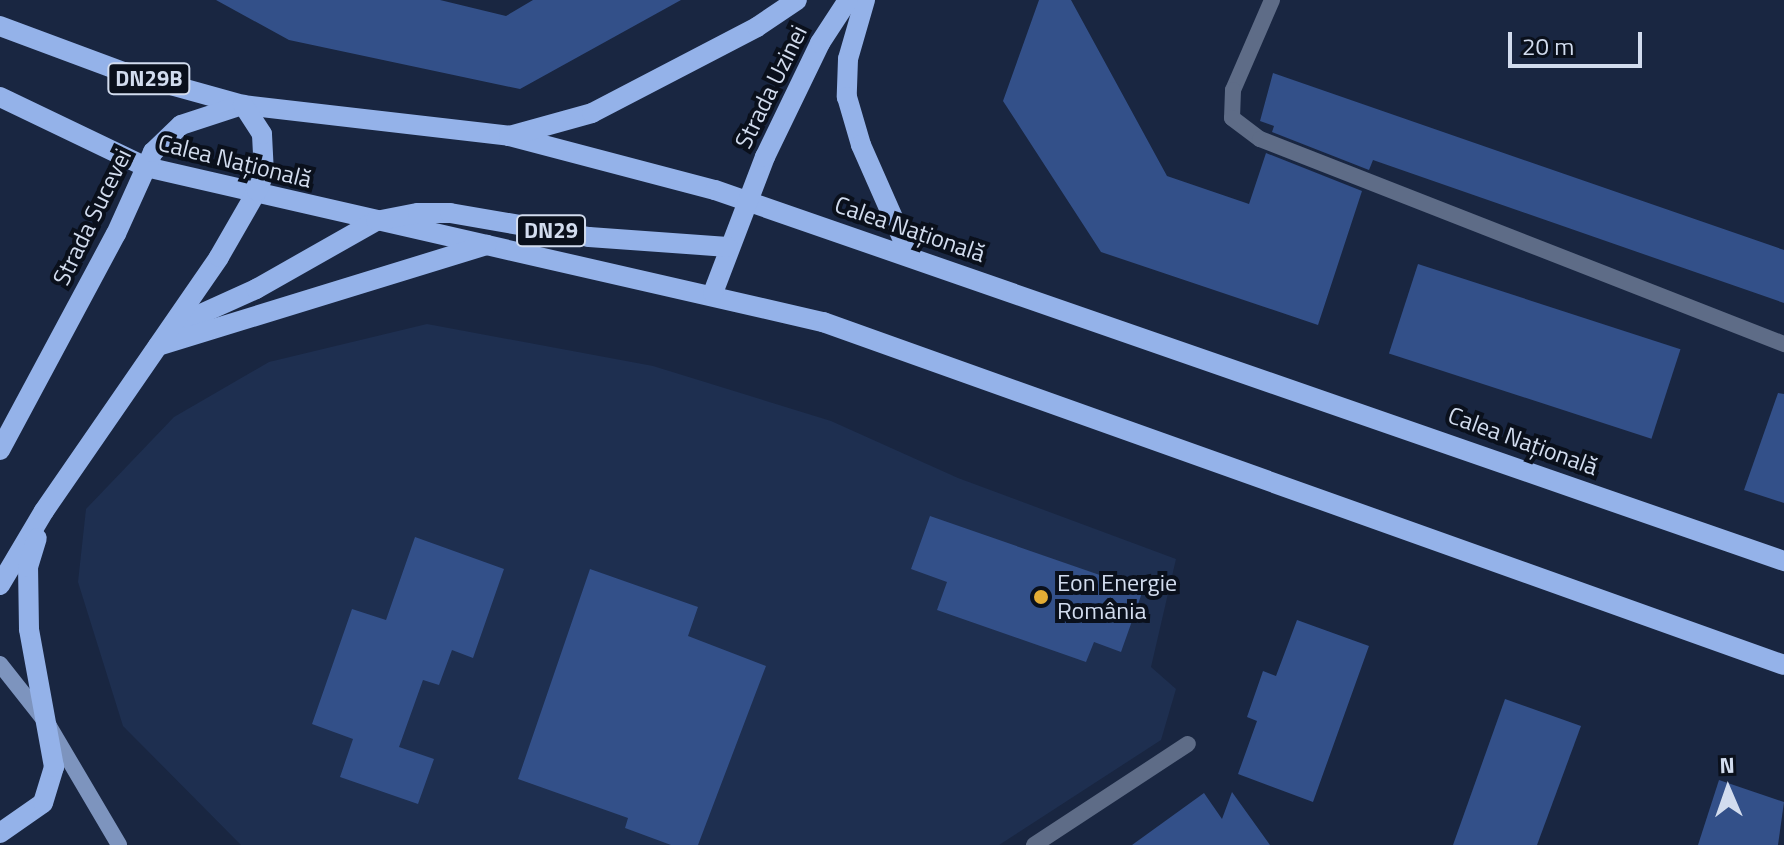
<!DOCTYPE html>
<html>
<head>
<meta charset="utf-8">
<style>
	body { margin:0 }
	#map { position:relative; width:1784px; height:845px; overflow:hidden; background:#192641; font-family:"Titillium Web",sans-serif }
	div>[style] { position:absolute }
	.built>* { inset:0; background:#1e2f50 }
	.building>* { inset:0; background:#335089; transform-origin:0 0 }
	.street>* { height:16px; margin:-8px; padding:0 8px; transform-origin:8px; border-radius:8px; background:#5e6c87 }
	.secondary>* { height:16px; margin:-8px; padding:0 8px; transform-origin:8px; border-radius:8px; background:#7d94be }
	.primary>* { height:20px; margin:-10px; padding:0 10px; transform-origin:10px; border-radius:10px; background:#94b2e9 }
	.dots>* { width:22px; height:22px; translate:-50% -50%; box-sizing:border-box; border:4px solid #0a101c; border-radius:50% }
	span { translate:-50% -50%; white-space:nowrap; text-align:center; line-height:1.15; -webkit-text-stroke:8px #0a101c; paint-order:stroke }
	.shield-label span { padding:2px 6px; background:#0a101c; border:2px solid; border-radius:6px; -webkit-text-stroke-width:0 }
	.shield-label { font-size:22px; color:#d2dcee; font-weight:700 }
	.street-label { font-size:24px; color:#d2dcee }
	.poi-label { font-size:24px; color:#d2dcee }
	.left { translate:0 -50%; text-align:left }
	.north { position:absolute; left:1688px; top:749px; width:80px; height:80px; -webkit-text-stroke:6px #0a101c; paint-order:stroke; rotate:358deg; font-size:22px; font-weight:700; line-height:32px; text-align:center; color:#d2dcee }
	.north::after { content:''; display:block; margin:auto; width:28px; height:36px; background:#d2dcee; clip-path:polygon(50% 0,100% 100%,50% 72%,0 100%) }
	.scale { position:absolute; left:1508px; top:32px; width:134px; height:36px; box-sizing:border-box; border:4px solid #d2dcee; border-top:0; padding-left:10px; font-size:24px; line-height:28px; white-space:nowrap; color:#d2dcee; -webkit-text-stroke:6px #0a101c; paint-order:stroke }
</style>
</head>
<body>
<div id="map">
	<div class="built">
		<div style="clip-path:polygon(427px 324px,653px 366px,831px 421px,958px 478px,1176px 559px,1151px 667px,1176px 689px,1161px 740px,999px 845px,241px 845px,123px 726px,78px 582px,86px 509px,174px 417px,269px 362px)"></div>
	</div>
	<div class="building">
		<div style="clip-path:polygon(216px 0,440px 0,506px 16px,533px 0,681px 0,520px 89px,289px 40px)"></div>
		<div style="clip-path:polygon(1039px 0,1071px 0,1167px 176px,1249px 204px,1266px 153px,1362px 191px,1318px 325px,1101px 252px,1003px 101px)"></div>
		<div style="clip-path:polygon(1273px 73px,1784px 250px,1784px 303px,1373px 160px,1369px 170px,1272px 132px,1274px 126px,1260px 121px)"></div>
		<div style="left:1418px;top:264px;width:276px;height:94px;rotate:18deg"></div>
		<div style="clip-path:polygon(1778px 393px,1784px 394px,1784px 503px,1744px 490px)"></div>
		<div style="clip-path:polygon(930px 516px,1143px 590px,1121px 652px,1094px 642px,1086px 662px,937px 610px,947px 582px,911px 569px)"></div>
		<div style="clip-path:polygon(415px 537px,504px 569px,473px 658px,452px 650px,439px 685px,423px 680px,399px 747px,434px 759px,418px 804px,340px 777px,353px 739px,312px 724px,352px 609px,386px 620px)"></div>
		<div style="clip-path:polygon(590px 569px,698px 607px,688px 636px,766px 666px,698px 845px,671px 845px,625px 828px,628px 818px,518px 779px)"></div>
		<div style="clip-path:polygon(1297px 620px,1369px 646px,1313px 802px,1238px 774px,1257px 721px,1247px 717px,1263px 671px,1276px 676px)"></div>
		<div style="clip-path:polygon(1505px 699px,1581px 726px,1537px 845px,1453px 845px)"></div>
		<div style="clip-path:polygon(1719px 780px,1784px 802px,1778px 845px,1698px 845px)"></div>
		<div style="clip-path:polygon(1232px 792px,1270px 845px,1132px 845px,1204px 793px,1222px 819px)"></div>
	</div>
	<div class="street">
		<div style="left:1272px;top:0;width:98px;rotate:113.4deg"></div>
		<div style="left:1233px;top:90px;width:28px;rotate:92deg"></div>
		<div style="left:1232px;top:118px;width:35px;rotate:37deg"></div>
		<div style="left:1260px;top:139px;width:563px;rotate:21.37deg"></div>
		<div style="left:1034px;top:845px;width:184px;rotate:-33.3deg"></div>
	</div>
	<div class="secondary">
		<div style="left:0;top:664px;width:79px;rotate:51.7deg"></div>
		<div style="left:49px;top:726px;width:138px;rotate:59.5deg"></div>
	</div>
	<div class="primary">
		<div style="left:865px;top:0;width:61px;rotate:106.1deg"></div>
		<div style="left:848px;top:59px;width:38px;rotate:92deg"></div>
		<div style="left:847px;top:97px;width:50px;rotate:73.7deg"></div>
		<div style="left:861px;top:145px;width:121px;rotate:66.2deg"></div>
		<div style="left:0;top:26px;width:132px;rotate:20.4deg"></div>
		<div style="left:124px;top:72px;width:123px;rotate:15.5deg"></div>
		<div style="left:243px;top:105px;width:268px;rotate:6.6deg"></div>
		<div style="left:509px;top:136px;width:213px;rotate:14.7deg"></div>
		<div style="left:715px;top:190px;width:1132px;rotate:19.14deg"></div>
		<div style="left:0;top:97px;width:162px;rotate:25.6deg"></div>
		<div style="left:146px;top:167px;width:695px;rotate:12.9deg"></div>
		<div style="left:823px;top:322px;width:1020px;rotate:19.64deg"></div>
		<div style="left:509px;top:136px;width:86px;rotate:-15.5deg"></div>
		<div style="left:592px;top:113px;width:186px;rotate:-27.5deg"></div>
		<div style="left:757px;top:27px;width:48px;rotate:-34deg"></div>
		<div style="left:713px;top:293px;width:146px;rotate:-69.1deg"></div>
		<div style="left:765px;top:157px;width:127px;rotate:-64.2deg"></div>
		<div style="left:820px;top:43px;width:51px;rotate:-56.9deg"></div>
		<div style="left:172px;top:327px;width:92px;rotate:-24.3deg"></div>
		<div style="left:256px;top:289px;width:138px;rotate:-29.5deg"></div>
		<div style="left:376px;top:221px;width:43px;rotate:-10.8deg"></div>
		<div style="left:418px;top:213px;width:32px"></div>
		<div style="left:450px;top:213px;width:141px;rotate:9.8deg"></div>
		<div style="left:589px;top:237px;width:139px;rotate:4.1deg"></div>
		<div style="left:158px;top:346px;width:344px;rotate:-17.1deg"></div>
		<div style="left:0;top:450px;width:245px;rotate:-61.8deg"></div>
		<div style="left:116px;top:234px;width:90px;rotate:-65.7deg"></div>
		<div style="left:153px;top:152px;width:39px;rotate:-44deg"></div>
		<div style="left:181px;top:125px;width:61px;rotate:-18.1deg"></div>
		<div style="left:0;top:585px;width:86px;rotate:-59.3deg"></div>
		<div style="left:44px;top:511px;width:308px;rotate:-55.4deg"></div>
		<div style="left:219px;top:257px;width:76px;rotate:-60.1deg"></div>
		<div style="left:257px;top:191px;width:18px;rotate:-68deg"></div>
		<div style="left:264px;top:174px;width:40px;rotate:-92.9deg"></div>
		<div style="left:262px;top:134px;width:35px;rotate:-123deg"></div>
		<div style="left:0;top:833px;width:52px;rotate:-34.9deg"></div>
		<div style="left:43px;top:803px;width:38px;rotate:-73deg"></div>
		<div style="left:54px;top:767px;width:140px;rotate:-100.3deg"></div>
		<div style="left:29px;top:629px;width:62px;rotate:-90.9deg"></div>
		<div style="left:28px;top:567px;width:30px;rotate:-73deg"></div>
	</div>
	<div class="dots">
		<div style="left:1041px;top:597px;background:#e4ad35"></div>
	</div>
	<div class="shield-label">
		<span style="left:149px;top:79px">DN29B</span>
		<span style="left:551px;top:231px">DN29</span>
	</div>
	<div class="street-label">
		<span style="left:771px;top:87px;rotate:-64deg">Strada Uzinei</span>
		<span style="left:235px;top:161px;rotate:14deg">Calea Națională</span>
		<span style="left:92px;top:217px;rotate:-64deg">Strada Sucevei</span>
		<span style="left:910px;top:229px;rotate:19deg">Calea Națională</span>
		<span style="left:1523px;top:441px;rotate:20deg">Calea Națională</span>
	</div>
	<div class="poi-label">
		<span class="left" style="left:1057px;top:597px">Eon Energie<br>România</span>
	</div>
	<div class="north">N</div>
	<div class="scale">20 m</div>
</div>
</body>
</html>
